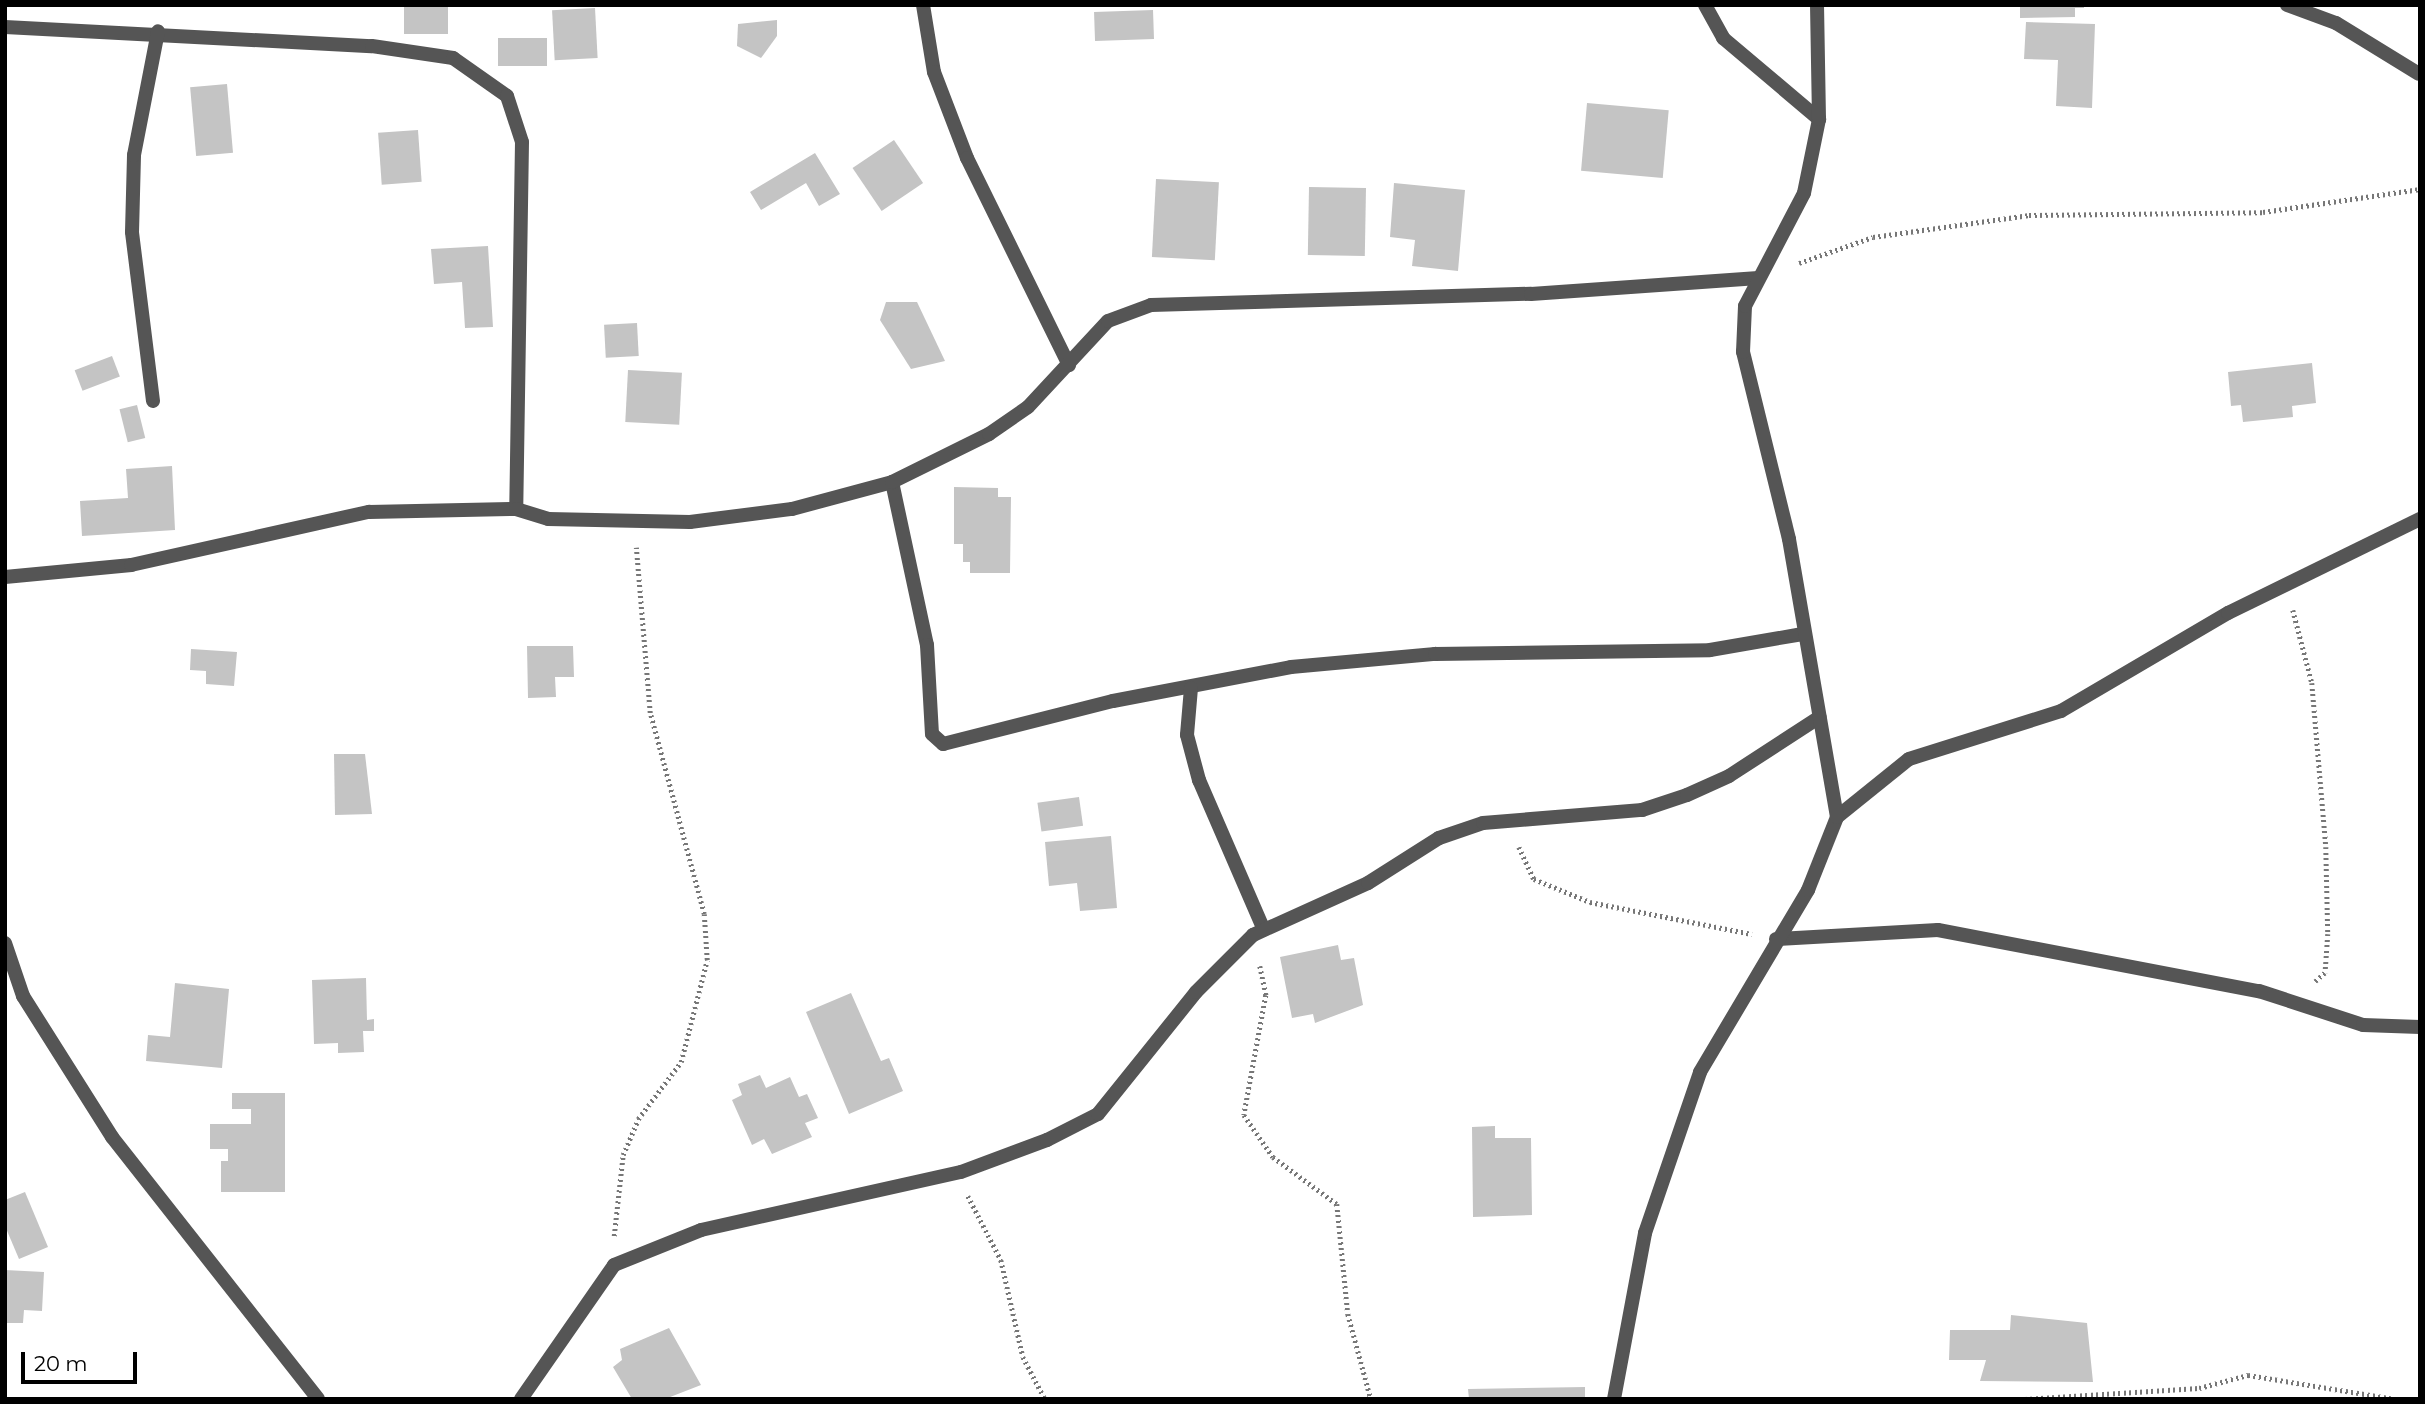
<!DOCTYPE html>
<html>
<head>
<meta charset="utf-8">
<style>
	body { margin:0 }
	#map { position:relative; width:2425px; height:1404px; overflow:hidden; background:#fff; font-family:Montserrat,sans-serif }
	div>[style] { position:absolute }
	.building>* { inset:0; background:#c4c4c4; transform-origin:0 0 }
	.path>* { height:4.5px; margin-top:-2.25px; transform-origin:0; background:repeating-linear-gradient(90deg,#777 0 2px,transparent 0 5.5px) }
	.street>* { height:14px; margin:-7px; padding:0 7px; transform-origin:7px; border-radius:7px; background:#555 }
	span { translate:-50% -50%; white-space:nowrap; text-align:center; line-height:1.15; -webkit-text-stroke:5px #fff; paint-order:stroke }
	.frame { position:absolute; inset:0; border:7px solid #000; pointer-events:none }
	.scale { position:absolute; left:21px; top:1352px; width:116px; height:32px; box-sizing:border-box; border:4px solid #000; border-top:0; padding-left:9px; font-size:21px; line-height:24px; white-space:nowrap; color:#000; -webkit-text-stroke:5px #fff; paint-order:stroke }
</style>
</head>
<body>
<div id="map">
	<div class="building">
		<div style="left:404px;top:5px;width:44px;height:29px"></div>
		<div style="clip-path:polygon(2020px 5px,2084px 5px,2084px 8px,2075px 8px,2075px 17px,2020px 18px)"></div>
		<div style="left:595px;top:8px;width:50px;height:43px;rotate:87deg"></div>
		<div style="left:1153px;top:10px;width:29px;height:59px;rotate:88deg"></div>
		<div style="clip-path:polygon(777px 20px,777px 36px,761px 58px,737px 46px,738px 24px)"></div>
		<div style="clip-path:polygon(2026px 22px,2095px 24px,2092px 108px,2056px 106px,2058px 60px,2024px 59px)"></div>
		<div style="left:547px;top:38px;width:28px;height:49px;rotate:90deg"></div>
		<div style="left:227px;top:84px;width:69px;height:37px;rotate:85deg"></div>
		<div style="left:1587px;top:103px;width:82px;height:68px;rotate:5deg"></div>
		<div style="left:418px;top:130px;width:52px;height:40px;rotate:86deg"></div>
		<div style="left:894px;top:140px;width:52px;height:50px;rotate:56deg"></div>
		<div style="clip-path:polygon(815px 153px,840px 194px,819px 206px,806px 183px,761px 210px,750px 192px)"></div>
		<div style="left:1156px;top:179px;width:63px;height:78px;rotate:3deg"></div>
		<div style="clip-path:polygon(1394px 183px,1465px 190px,1458px 271px,1412px 266px,1415px 240px,1390px 237px)"></div>
		<div style="left:1309px;top:187px;width:57px;height:68px;rotate:1deg"></div>
		<div style="clip-path:polygon(488px 246px,493px 327px,465px 328px,462px 282px,434px 284px,431px 249px)"></div>
		<div style="clip-path:polygon(886px 302px,917px 302px,945px 361px,911px 369px,880px 320px)"></div>
		<div style="left:637px;top:323px;width:33px;height:33px;rotate:87deg"></div>
		<div style="left:112px;top:356px;width:22px;height:40px;rotate:69deg"></div>
		<div style="clip-path:polygon(2312px 363px,2316px 403px,2292px 406px,2293px 417px,2243px 422px,2241px 405px,2231px 406px,2228px 372px)"></div>
		<div style="left:628px;top:370px;width:54px;height:52px;rotate:3deg"></div>
		<div style="left:137px;top:405px;width:34px;height:18px;rotate:76deg"></div>
		<div style="clip-path:polygon(172px 466px,175px 530px,82px 536px,80px 501px,128px 498px,126px 469px)"></div>
		<div style="clip-path:polygon(954px 487px,998px 488px,998px 497px,1011px 497px,1010px 573px,970px 573px,970px 562px,963px 562px,963px 544px,954px 544px)"></div>
		<div style="clip-path:polygon(527px 646px,573px 646px,574px 677px,555px 677px,556px 697px,528px 698px)"></div>
		<div style="clip-path:polygon(191px 649px,237px 652px,234px 686px,206px 684px,206px 671px,190px 670px)"></div>
		<div style="clip-path:polygon(334px 754px,365px 754px,372px 814px,335px 815px)"></div>
		<div style="left:1079px;top:797px;width:29px;height:42px;rotate:82deg"></div>
		<div style="clip-path:polygon(1111px 836px,1117px 908px,1080px 911px,1077px 883px,1049px 886px,1045px 842px)"></div>
		<div style="clip-path:polygon(1338px 945px,1341px 960px,1354px 958px,1363px 1005px,1315px 1023px,1313px 1014px,1292px 1018px,1280px 957px)"></div>
		<div style="clip-path:polygon(366px 978px,367px 1020px,374px 1019px,374px 1031px,363px 1031px,364px 1052px,338px 1053px,338px 1043px,314px 1044px,312px 980px)"></div>
		<div style="clip-path:polygon(175px 983px,229px 989px,222px 1068px,146px 1061px,148px 1035px,170px 1037px)"></div>
		<div style="clip-path:polygon(851px 993px,881px 1061px,889px 1058px,903px 1091px,849px 1114px,806px 1012px)"></div>
		<div style="clip-path:polygon(760px 1075px,766px 1088px,790px 1077px,799px 1097px,807px 1094px,818px 1118px,805px 1123px,812px 1137px,772px 1154px,764px 1139px,752px 1145px,732px 1100px,742px 1095px,738px 1084px)"></div>
		<div style="clip-path:polygon(232px 1093px,285px 1093px,285px 1192px,221px 1192px,221px 1161px,228px 1161px,228px 1149px,210px 1149px,210px 1124px,251px 1124px,251px 1109px,232px 1109px)"></div>
		<div style="clip-path:polygon(1495px 1126px,1495px 1138px,1531px 1138px,1532px 1215px,1473px 1217px,1472px 1127px)"></div>
		<div style="clip-path:polygon(25px 1192px,48px 1247px,19px 1259px,5px 1226px,5px 1200px)"></div>
		<div style="clip-path:polygon(5px 1270px,44px 1272px,42px 1311px,24px 1310px,23px 1323px,5px 1323px)"></div>
		<div style="clip-path:polygon(2011px 1315px,2087px 1323px,2093px 1382px,1980px 1381px,1986px 1360px,1949px 1360px,1950px 1330px,2010px 1330px)"></div>
		<div style="clip-path:polygon(669px 1328px,701px 1385px,665px 1399px,632px 1399px,613px 1367px,622px 1360px,620px 1349px)"></div>
		<div style="clip-path:polygon(1585px 1387px,1585px 1399px,1469px 1399px,1468px 1389px)"></div>
	</div>
	<div class="path">
		<div style="left:1799px;top:263px;width:78px;rotate:-19.4deg"></div>
		<div style="left:1873px;top:237px;width:158px;rotate:-8deg"></div>
		<div style="left:2029px;top:215px;width:234px;rotate:-0.7deg"></div>
		<div style="left:2263px;top:212px;width:159px;rotate:-8.3deg"></div>
		<div style="left:2293px;top:610px;width:75px;rotate:75.4deg"></div>
		<div style="left:2312px;top:683px;width:165px;rotate:85.1deg"></div>
		<div style="left:2326px;top:847px;width:87px;rotate:88.7deg"></div>
		<div style="left:2328px;top:934px;width:39px;rotate:94deg"></div>
		<div style="left:2325px;top:973px;width:13px;rotate:138deg"></div>
		<div style="left:1519px;top:847px;width:35px;rotate:65deg"></div>
		<div style="left:1534px;top:879px;width:61px;rotate:22.3deg"></div>
		<div style="left:1590px;top:902px;width:165px;rotate:11.2deg"></div>
		<div style="left:1260px;top:966px;width:30px;rotate:78deg"></div>
		<div style="left:1266px;top:995px;width:122px;rotate:100.4deg"></div>
		<div style="left:1244px;top:1115px;width:51px;rotate:55.4deg"></div>
		<div style="left:1273px;top:1157px;width:79px;rotate:36.3deg"></div>
		<div style="left:1337px;top:1204px;width:111px;rotate:84.3deg"></div>
		<div style="left:1348px;top:1314px;width:88px;rotate:74.9deg"></div>
		<div style="left:968px;top:1196px;width:72px;rotate:62.7deg"></div>
		<div style="left:1001px;top:1260px;width:99px;rotate:77.2deg"></div>
		<div style="left:1023px;top:1357px;width:47px;rotate:62.4deg"></div>
		<div style="left:614px;top:1236px;width:81px;rotate:-83.7deg"></div>
		<div style="left:623px;top:1155px;width:39px;rotate:-67deg"></div>
		<div style="left:638px;top:1119px;width:71px;rotate:-53deg"></div>
		<div style="left:681px;top:1062px;width:105px;rotate:-75.7deg"></div>
		<div style="left:707px;top:960px;width:46px;rotate:-93.7deg"></div>
		<div style="left:704px;top:914px;width:208px;rotate:-105deg"></div>
		<div style="left:650px;top:713px;width:166px;rotate:-94.8deg"></div>
		<div style="left:2025px;top:1399px;width:174px;rotate:-3.6deg"></div>
		<div style="left:2199px;top:1388px;width:51px;rotate:-14.9deg"></div>
		<div style="left:2248px;top:1375px;width:149px;rotate:9.3deg"></div>
	</div>
	<div class="street">
		<div style="left:923px;top:5px;width:68px;rotate:80.7deg"></div>
		<div style="left:934px;top:72px;width:92px;rotate:69deg"></div>
		<div style="left:967px;top:158px;width:231px;rotate:63.8deg"></div>
		<div style="left:1705px;top:5px;width:38px;rotate:61deg"></div>
		<div style="left:1723px;top:38px;width:126px;rotate:40.2deg"></div>
		<div style="left:2287px;top:5px;width:52px;rotate:20.2deg"></div>
		<div style="left:2336px;top:23px;width:97px;rotate:31.6deg"></div>
		<div style="left:5px;top:27px;width:367px;rotate:3deg"></div>
		<div style="left:372px;top:46px;width:82px;rotate:8.4deg"></div>
		<div style="left:453px;top:58px;width:66px;rotate:35.1deg"></div>
		<div style="left:507px;top:96px;width:48px;rotate:71.9deg"></div>
		<div style="left:522px;top:142px;width:367px;rotate:90.9deg"></div>
		<div style="left:153px;top:401px;width:170px;rotate:-97.1deg"></div>
		<div style="left:132px;top:232px;width:77px;rotate:-88.5deg"></div>
		<div style="left:134px;top:155px;width:126px;rotate:-79deg"></div>
		<div style="left:892px;top:482px;width:167px;rotate:77.9deg"></div>
		<div style="left:927px;top:645px;width:89px;rotate:86.8deg"></div>
		<div style="left:932px;top:734px;width:15px;rotate:42deg"></div>
		<div style="left:943px;top:744px;width:175px;rotate:-14.2deg"></div>
		<div style="left:1113px;top:701px;width:181px;rotate:-10.8deg"></div>
		<div style="left:1291px;top:667px;width:145px;rotate:-5.2deg"></div>
		<div style="left:1435px;top:654px;width:275px;rotate:-0.8deg"></div>
		<div style="left:1710px;top:650px;width:94px;rotate:-9.8deg"></div>
		<div style="left:5px;top:577px;width:127px;rotate:-5.4deg"></div>
		<div style="left:131px;top:565px;width:244px;rotate:-12.6deg"></div>
		<div style="left:369px;top:512px;width:147px;rotate:-1.2deg"></div>
		<div style="left:516px;top:509px;width:34px;rotate:17deg"></div>
		<div style="left:548px;top:519px;width:142px;rotate:1.2deg"></div>
		<div style="left:690px;top:522px;width:103px;rotate:-7.3deg"></div>
		<div style="left:792px;top:509px;width:104px;rotate:-15.1deg"></div>
		<div style="left:892px;top:482px;width:108px;rotate:-26.3deg"></div>
		<div style="left:989px;top:434px;width:47px;rotate:-34.7deg"></div>
		<div style="left:1028px;top:407px;width:117px;rotate:-47.1deg"></div>
		<div style="left:1108px;top:321px;width:46px;rotate:-20.4deg"></div>
		<div style="left:1151px;top:305px;width:380px;rotate:-1.7deg"></div>
		<div style="left:1531px;top:294px;width:228px;rotate:-4deg"></div>
		<div style="left:1191px;top:688px;width:47px;rotate:94.9deg"></div>
		<div style="left:1187px;top:735px;width:47px;rotate:75.1deg"></div>
		<div style="left:1199px;top:780px;width:163px;rotate:66.6deg"></div>
		<div style="left:1837px;top:817px;width:92px;rotate:-38.9deg"></div>
		<div style="left:1909px;top:759px;width:159px;rotate:-17.5deg"></div>
		<div style="left:2061px;top:711px;width:194px;rotate:-30.4deg"></div>
		<div style="left:2228px;top:613px;width:214px;rotate:-26.1deg"></div>
		<div style="left:1776px;top:939px;width:162px;rotate:-3.2deg"></div>
		<div style="left:1938px;top:930px;width:327px;rotate:10.8deg"></div>
		<div style="left:2259px;top:991px;width:109px;rotate:18.1deg"></div>
		<div style="left:2363px;top:1025px;width:57px;rotate:2deg"></div>
		<div style="left:5px;top:943px;width:56px;rotate:71.2deg"></div>
		<div style="left:23px;top:996px;width:167px;rotate:57.7deg"></div>
		<div style="left:112px;top:1137px;width:333px;rotate:51.8deg"></div>
		<div style="left:521px;top:1399px;width:163px;rotate:-55.2deg"></div>
		<div style="left:614px;top:1265px;width:94px;rotate:-21.9deg"></div>
		<div style="left:701px;top:1230px;width:266px;rotate:-12.6deg"></div>
		<div style="left:961px;top:1172px;width:92px;rotate:-20.4deg"></div>
		<div style="left:1047px;top:1140px;width:57px;rotate:-27deg"></div>
		<div style="left:1098px;top:1114px;width:156px;rotate:-51.2deg"></div>
		<div style="left:1196px;top:992px;width:81px;rotate:-45deg"></div>
		<div style="left:1253px;top:935px;width:126px;rotate:-24.3deg"></div>
		<div style="left:1368px;top:883px;width:84px;rotate:-32.4deg"></div>
		<div style="left:1439px;top:838px;width:46px;rotate:-18.8deg"></div>
		<div style="left:1483px;top:823px;width:160px;rotate:-4.7deg"></div>
		<div style="left:1642px;top:810px;width:47px;rotate:-18.4deg"></div>
		<div style="left:1687px;top:795px;width:46px;rotate:-24.3deg"></div>
		<div style="left:1729px;top:776px;width:108px;rotate:-33deg"></div>
		<div style="left:1614px;top:1399px;width:169px;rotate:-79.4deg"></div>
		<div style="left:1645px;top:1233px;width:170px;rotate:-71.1deg"></div>
		<div style="left:1700px;top:1072px;width:212px;rotate:-59.3deg"></div>
		<div style="left:1808px;top:890px;width:79px;rotate:-68.3deg"></div>
		<div style="left:1837px;top:817px;width:282px;rotate:-99.8deg"></div>
		<div style="left:1789px;top:539px;width:193px;rotate:-103.8deg"></div>
		<div style="left:1743px;top:352px;width:46px;rotate:-87.5deg"></div>
		<div style="left:1745px;top:306px;width:127px;rotate:-62.4deg"></div>
		<div style="left:1804px;top:193px;width:76px;rotate:-78.5deg"></div>
		<div style="left:1819px;top:119px;width:114px;rotate:-91deg"></div>
	</div>
	<div class="frame"></div>
	<div class="scale">20 m</div>
</div>
</body>
</html>
